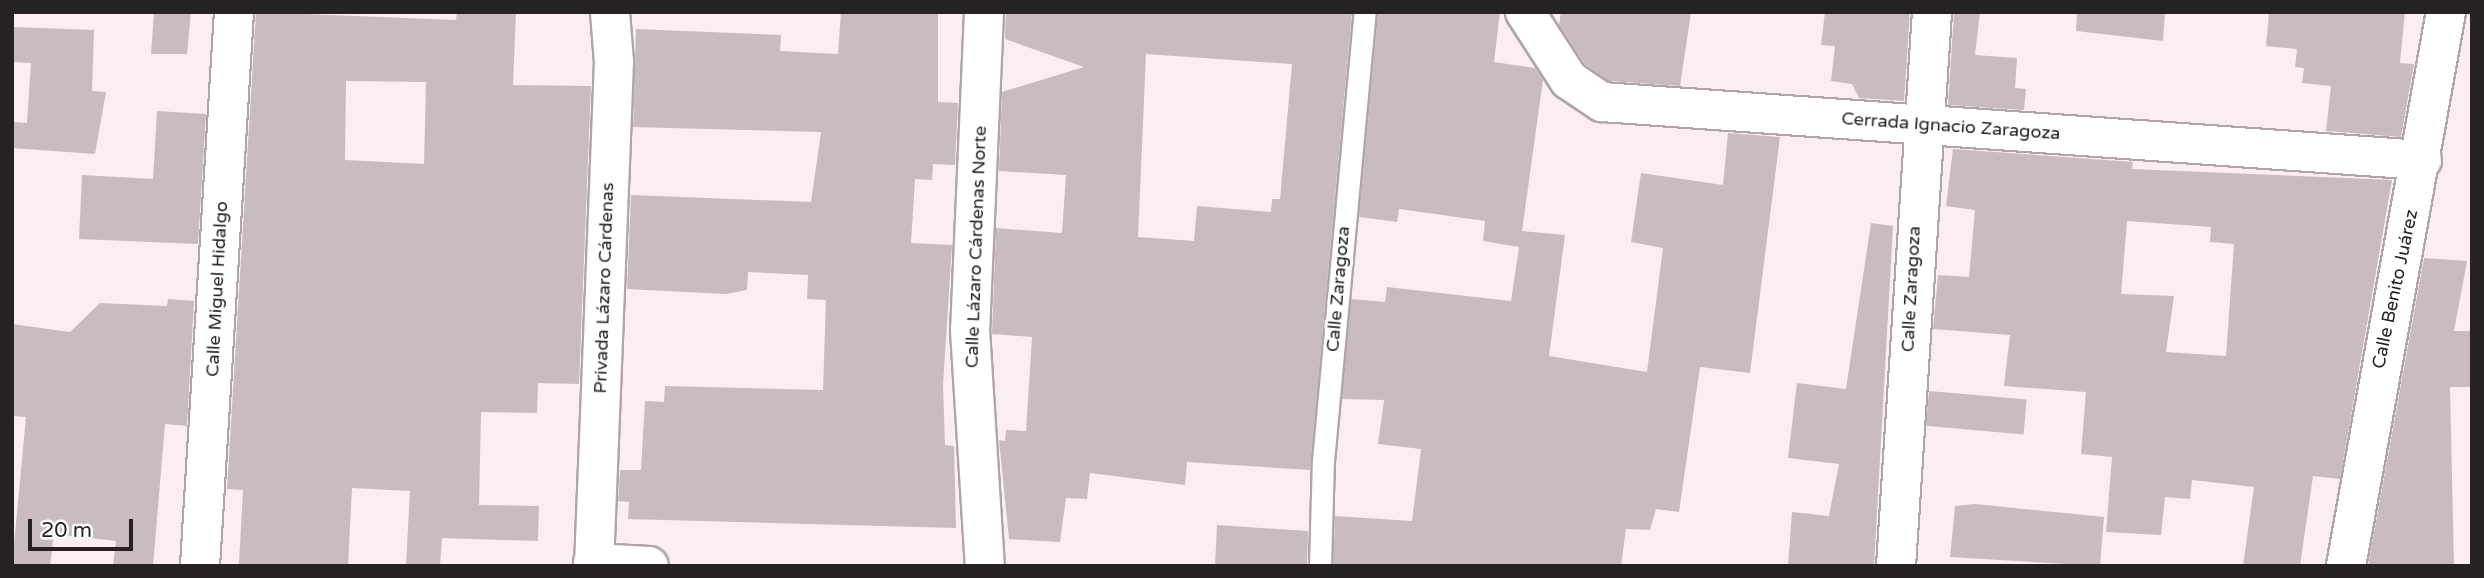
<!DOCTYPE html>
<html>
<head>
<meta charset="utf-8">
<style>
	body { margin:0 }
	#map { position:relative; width:2484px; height:578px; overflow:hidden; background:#faeef4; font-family:"Varela Round",sans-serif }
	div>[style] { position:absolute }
	.building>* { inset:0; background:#c8bcc2; transform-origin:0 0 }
	.roads { filter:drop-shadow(2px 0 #b0a5ab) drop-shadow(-2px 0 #b0a5ab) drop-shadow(0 2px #b0a5ab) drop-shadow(0 -2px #b0a5ab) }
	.service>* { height:21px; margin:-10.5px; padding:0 10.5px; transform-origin:10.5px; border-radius:10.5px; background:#fff }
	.minor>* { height:38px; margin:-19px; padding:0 19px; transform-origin:19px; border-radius:19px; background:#fff }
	span { translate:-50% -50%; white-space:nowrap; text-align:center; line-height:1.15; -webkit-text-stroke:6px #fff; paint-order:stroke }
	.street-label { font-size:18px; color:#262124 }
	.frame { position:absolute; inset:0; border:14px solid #262124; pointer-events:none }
	.scale { position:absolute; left:28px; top:519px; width:105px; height:32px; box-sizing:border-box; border:4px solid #262124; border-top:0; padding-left:9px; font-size:21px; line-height:24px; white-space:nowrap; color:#262124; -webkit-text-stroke:5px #fff; paint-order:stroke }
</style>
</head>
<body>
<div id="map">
	<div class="building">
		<div style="clip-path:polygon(154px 12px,191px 12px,187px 54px,151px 54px)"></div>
		<div style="clip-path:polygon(evenodd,256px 12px,456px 20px,457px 12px,516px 12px,513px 85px,591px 86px,579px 384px,538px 383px,537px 413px,481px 412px,479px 505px,539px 506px,538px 541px,442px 538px,440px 566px,406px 566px,410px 491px,352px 488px,348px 566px,239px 564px,243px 490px,227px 489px,256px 12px,346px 81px,426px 82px,424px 164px,345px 160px,346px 81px)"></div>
		<div style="clip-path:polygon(841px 12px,938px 12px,938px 102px,958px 103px,955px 165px,933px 164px,932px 180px,915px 179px,911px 243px,952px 245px,943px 385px,945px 445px,954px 446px,956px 528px,628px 519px,629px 502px,618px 501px,620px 470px,641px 470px,645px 401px,664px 402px,665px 386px,823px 390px,826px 300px,807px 299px,808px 275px,748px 272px,747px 290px,726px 294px,627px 289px,631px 195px,811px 202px,821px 132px,633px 127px,636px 29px,781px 35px,780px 51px,838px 54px)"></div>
		<div style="clip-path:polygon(evenodd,1006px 12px,1352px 12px,1310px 470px,1187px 462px,1185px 485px,1090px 473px,1087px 499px,1066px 498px,1060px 542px,1009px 539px,999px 440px,1005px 441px,1006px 430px,1026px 431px,1032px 337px,992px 334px,996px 228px,1062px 233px,1066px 175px,999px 171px,1002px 92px,1084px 67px,1005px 39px,1006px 12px,1146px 54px,1292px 64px,1280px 199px,1272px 199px,1271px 212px,1197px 206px,1194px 241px,1138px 237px,1146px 54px)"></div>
		<div style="clip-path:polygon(1378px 12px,1500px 12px,1494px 62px,1535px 68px,1543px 80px,1522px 231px,1565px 235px,1549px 356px,1647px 372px,1663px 248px,1631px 242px,1641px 173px,1723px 185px,1728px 133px,1780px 137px,1750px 373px,1700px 367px,1679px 512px,1656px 509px,1650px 530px,1626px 529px,1621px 566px,1333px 566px,1335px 516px,1412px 521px,1421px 449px,1378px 444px,1384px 400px,1342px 399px,1351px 299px,1385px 302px,1387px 287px,1511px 301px,1519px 247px,1483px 241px,1485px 221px,1399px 209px,1397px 222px,1359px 217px)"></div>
		<div style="clip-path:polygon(1561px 12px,1691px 12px,1680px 86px,1609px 81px,1585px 64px,1559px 25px)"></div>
		<div style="clip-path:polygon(1825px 12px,1910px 12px,1904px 101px,1859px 98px,1852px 84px,1831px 81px,1835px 46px,1821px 45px)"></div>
		<div style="clip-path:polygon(1954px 12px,1980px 12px,1975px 55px,2017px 58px,2015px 88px,2026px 89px,2024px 110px,1948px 105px)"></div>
		<div style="clip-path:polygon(2077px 12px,2165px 12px,2163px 41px,2076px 31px)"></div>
		<div style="clip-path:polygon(2269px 12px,2405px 12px,2400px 63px,2414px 64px,2401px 137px,2326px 131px,2331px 86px,2302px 83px,2304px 68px,2295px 67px,2297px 49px,2266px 46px)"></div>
		<div style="clip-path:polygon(12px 27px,94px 30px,92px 91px,106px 92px,95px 154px,12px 148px,12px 122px,27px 123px,31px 63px,12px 62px)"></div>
		<div style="clip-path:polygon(157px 111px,206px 114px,198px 244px,79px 239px,82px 175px,153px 179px)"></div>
		<div style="clip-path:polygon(evenodd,1953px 149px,2133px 162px,2132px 169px,2392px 180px,2340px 479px,2313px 476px,2300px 566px,2243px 566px,2254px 487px,2192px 480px,2190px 499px,2165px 497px,2161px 535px,2106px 532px,2112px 457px,2081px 454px,2086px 392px,2004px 386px,2010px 335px,1933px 329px,1938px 275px,1969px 277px,1975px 210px,1946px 206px,1953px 149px,2127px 221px,2211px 227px,2210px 242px,2234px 244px,2226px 356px,2166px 352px,2174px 296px,2121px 294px,2127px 221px)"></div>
		<div style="clip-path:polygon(1871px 223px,1893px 226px,1874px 566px,1788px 566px,1792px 512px,1829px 516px,1839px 464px,1788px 458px,1797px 383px,1846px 389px)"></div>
		<div style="clip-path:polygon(2424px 258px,2467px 261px,2454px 331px,2472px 331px,2472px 387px,2450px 387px,2454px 566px,2368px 566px)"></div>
		<div style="clip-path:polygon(168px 299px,194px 301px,187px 426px,165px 424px,153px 566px,113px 566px,116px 541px,54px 534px,50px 566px,12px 566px,26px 417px,12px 416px,12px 324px,70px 332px,100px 303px,167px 306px)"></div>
		<div style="left:1929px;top:391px;width:98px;height:35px;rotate:5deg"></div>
		<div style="clip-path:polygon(1975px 504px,2104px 517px,2100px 566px,1950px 557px,1955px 506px)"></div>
		<div style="clip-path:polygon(1217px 525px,1308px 531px,1307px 566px,1215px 566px)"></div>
	</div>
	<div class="roads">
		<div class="service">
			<div style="left:1320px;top:566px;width:105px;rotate:-88.4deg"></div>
			<div style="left:1323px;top:461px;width:451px;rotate:-84.7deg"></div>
		</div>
		<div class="minor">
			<div style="left:984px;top:12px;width:318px;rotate:92.5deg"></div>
			<div style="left:970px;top:330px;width:236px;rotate:86.4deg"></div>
			<div style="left:1525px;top:12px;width:81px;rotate:57.1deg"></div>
			<div style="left:1569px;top:80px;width:40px;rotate:34deg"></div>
			<div style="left:1602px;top:102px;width:822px;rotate:4.05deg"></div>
			<div style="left:593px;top:563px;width:56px;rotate:3.1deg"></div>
			<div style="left:200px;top:566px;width:555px;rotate:-86.49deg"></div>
			<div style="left:594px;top:566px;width:504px;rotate:-87.73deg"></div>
			<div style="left:614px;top:62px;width:50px;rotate:-94.6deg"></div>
			<div style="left:1896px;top:566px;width:555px;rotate:-86.28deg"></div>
			<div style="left:2346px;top:566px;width:563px;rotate:-79.77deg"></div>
		</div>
	</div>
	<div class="street-label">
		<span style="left:1951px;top:126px;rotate:4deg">Cerrada Ignacio Zaragoza</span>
		<span style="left:976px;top:247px;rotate:-88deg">Calle Lázaro Cárdenas Norte</span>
		<span style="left:604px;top:288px;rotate:-88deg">Privada Lázaro Cárdenas</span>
		<span style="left:217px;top:289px;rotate:-87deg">Calle Miguel Hidalgo</span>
		<span style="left:1338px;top:289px;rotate:-85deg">Calle Zaragoza</span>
		<span style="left:1911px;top:289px;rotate:-87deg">Calle Zaragoza</span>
		<span style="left:2395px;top:289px;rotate:-78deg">Calle Benito Juárez</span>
	</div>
	<div class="frame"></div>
	<div class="scale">20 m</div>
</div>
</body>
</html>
